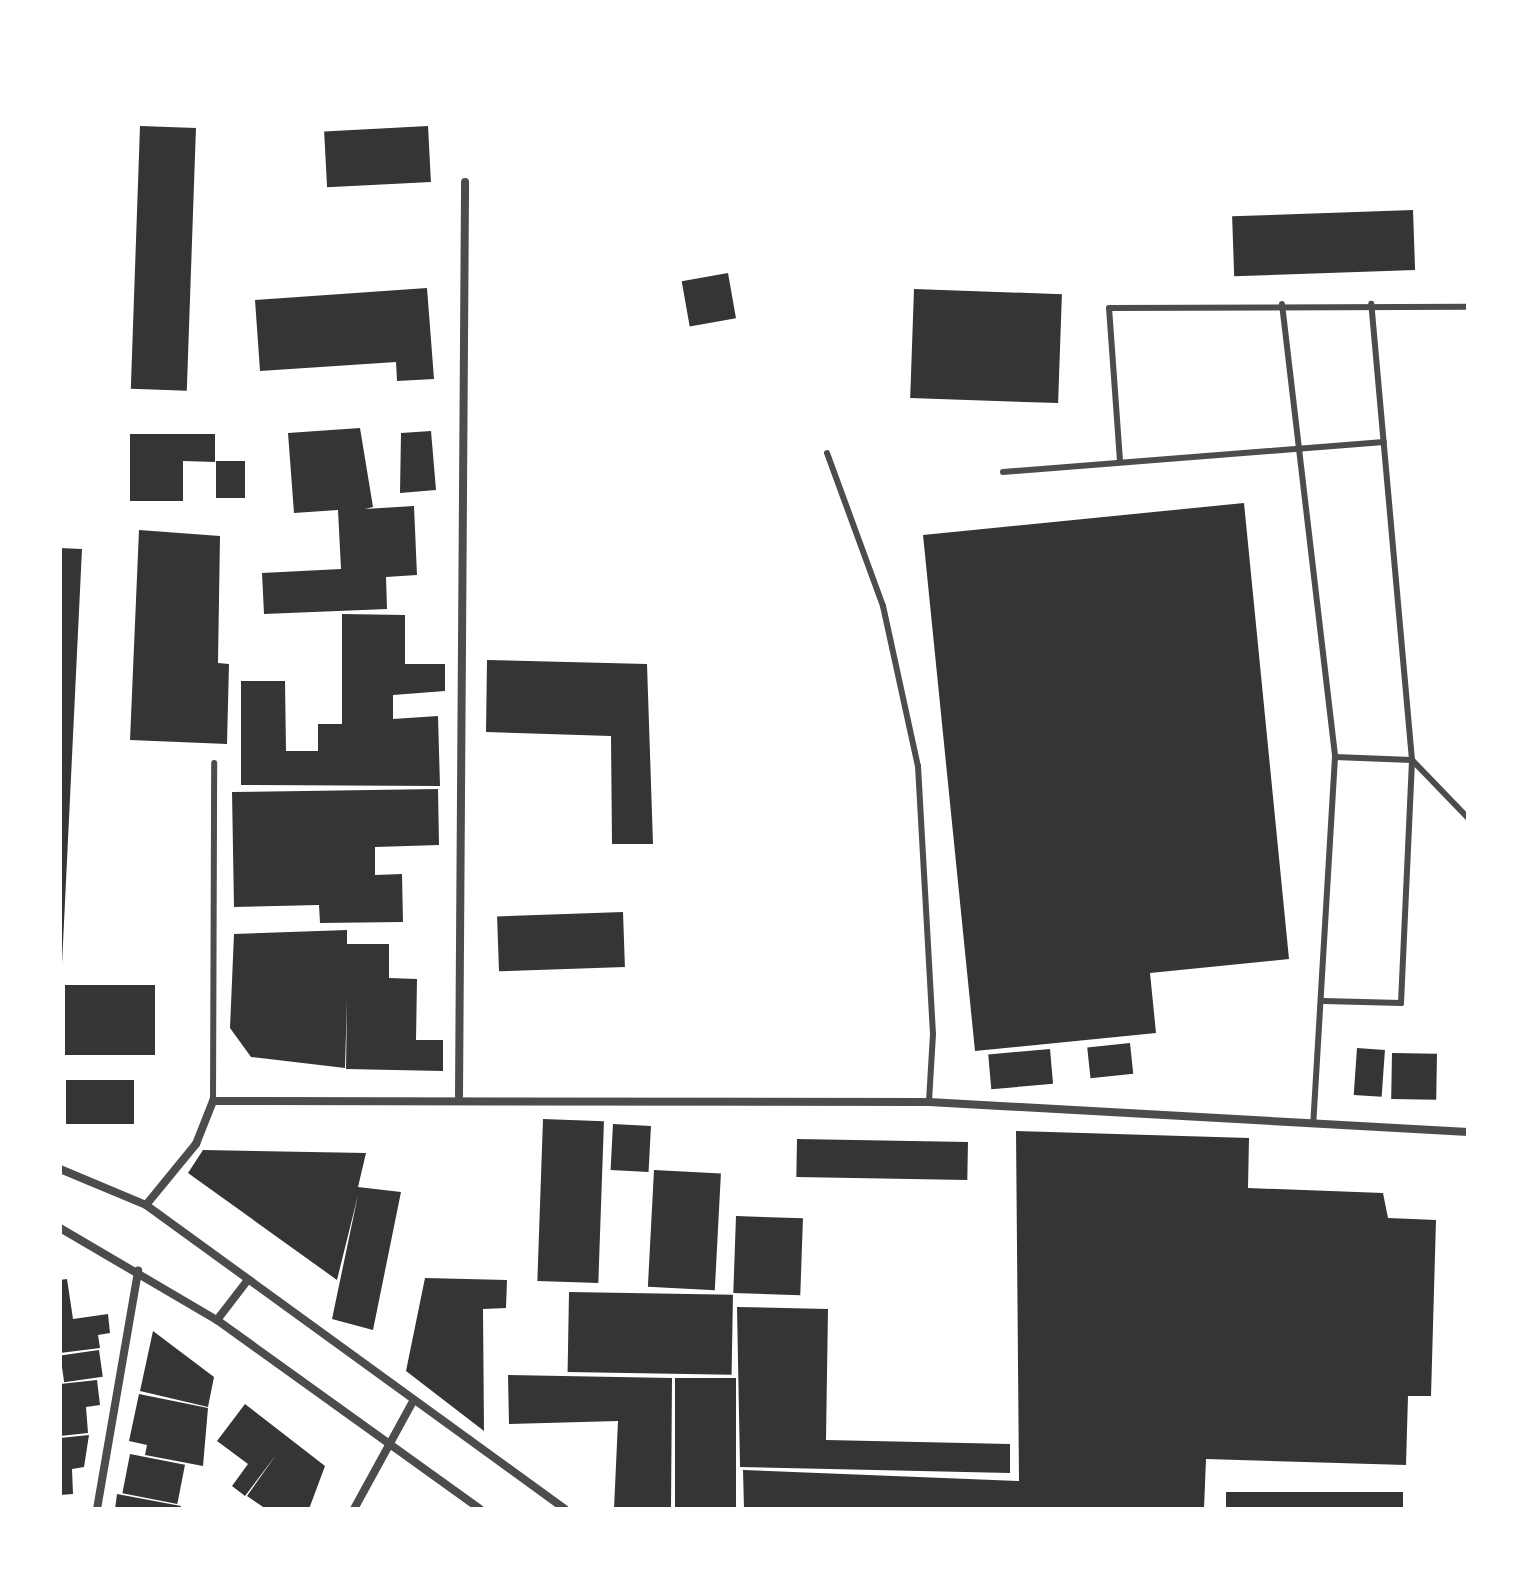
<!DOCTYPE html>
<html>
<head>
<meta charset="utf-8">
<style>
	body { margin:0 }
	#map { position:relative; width:1528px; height:1569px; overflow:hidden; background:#fff; font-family:"Open Sans",sans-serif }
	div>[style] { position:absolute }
	.building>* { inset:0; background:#353535; transform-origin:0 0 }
	.service>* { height:6px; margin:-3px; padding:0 3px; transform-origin:3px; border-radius:3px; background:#4c4c4c }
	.minor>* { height:8px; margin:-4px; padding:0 4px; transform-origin:4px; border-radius:4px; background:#4c4c4c }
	span { translate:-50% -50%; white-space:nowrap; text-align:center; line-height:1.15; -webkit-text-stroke:6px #fff; paint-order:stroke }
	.frame { position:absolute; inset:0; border:62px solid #fff; pointer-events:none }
</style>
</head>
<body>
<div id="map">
	<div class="building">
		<div style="left:140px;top:126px;width:56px;height:263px;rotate:2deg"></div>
		<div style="left:428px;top:126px;width:56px;height:104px;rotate:87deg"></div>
		<div style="left:1413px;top:210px;width:60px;height:181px;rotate:88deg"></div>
		<div style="left:728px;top:273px;width:46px;height:47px;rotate:80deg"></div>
		<div style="clip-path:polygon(427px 288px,434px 379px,397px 381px,396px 362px,260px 371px,255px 300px)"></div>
		<div style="left:914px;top:289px;width:148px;height:109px;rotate:2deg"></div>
		<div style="clip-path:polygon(360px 428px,373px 507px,365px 509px,414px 506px,417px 575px,386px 577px,387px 609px,264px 614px,262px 573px,341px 569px,338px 510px,294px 513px,288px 433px)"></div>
		<div style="clip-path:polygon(431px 431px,436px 490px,400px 493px,401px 433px)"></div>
		<div style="clip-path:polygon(130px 434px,215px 434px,215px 462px,183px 461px,183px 501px,130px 501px)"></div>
		<div style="left:216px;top:461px;width:29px;height:37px"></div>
		<div style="clip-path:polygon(1244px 503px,1289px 959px,1150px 973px,1156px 1033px,975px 1051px,923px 535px)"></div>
		<div style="clip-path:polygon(139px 530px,220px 536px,218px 663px,229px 664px,227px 744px,130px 740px)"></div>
		<div style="clip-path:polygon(60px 548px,82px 549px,62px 964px,60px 964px)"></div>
		<div style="clip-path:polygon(342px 614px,405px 615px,405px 664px,445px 664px,445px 691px,393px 695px,393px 719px,438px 716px,440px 786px,241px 785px,241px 681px,285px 681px,286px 751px,318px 751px,318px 724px,342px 724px)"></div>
		<div style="clip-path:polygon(487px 660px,647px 664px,653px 844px,612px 844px,611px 736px,486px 732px)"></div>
		<div style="clip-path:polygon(438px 789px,439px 845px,375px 847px,375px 875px,402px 874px,403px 922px,320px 923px,319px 905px,234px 907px,232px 792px)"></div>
		<div style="left:623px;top:912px;width:55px;height:126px;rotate:88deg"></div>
		<div style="clip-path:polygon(347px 930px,347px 944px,389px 944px,389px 978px,417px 979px,416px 1040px,443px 1040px,443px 1071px,346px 1069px,347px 999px,345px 1068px,251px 1057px,230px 1028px,234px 934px)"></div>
		<div style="left:65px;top:985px;width:90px;height:70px"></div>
		<div style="left:1130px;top:1043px;width:31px;height:43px;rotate:84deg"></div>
		<div style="left:1357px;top:1048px;width:28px;height:47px;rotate:4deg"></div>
		<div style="left:1050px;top:1049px;width:35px;height:62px;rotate:85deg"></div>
		<div style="left:1392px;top:1053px;width:45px;height:46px;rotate:1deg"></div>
		<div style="left:66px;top:1080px;width:68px;height:44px"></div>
		<div style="left:543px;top:1119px;width:61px;height:162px;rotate:2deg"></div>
		<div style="left:613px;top:1124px;width:38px;height:46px;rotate:3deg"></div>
		<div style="clip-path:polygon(1016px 1131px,1249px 1138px,1248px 1188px,1383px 1193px,1388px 1218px,1436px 1220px,1431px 1396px,1408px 1396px,1406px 1465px,1206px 1459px,1204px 1509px,744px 1509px,743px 1470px,1019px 1481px)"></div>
		<div style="left:797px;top:1139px;width:171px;height:38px;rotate:1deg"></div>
		<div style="clip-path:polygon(203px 1150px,366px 1153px,358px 1187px,401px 1192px,373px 1330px,332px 1319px,358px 1195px,337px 1280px,188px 1173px)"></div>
		<div style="left:654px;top:1170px;width:67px;height:117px;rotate:3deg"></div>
		<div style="left:736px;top:1216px;width:67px;height:77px;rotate:2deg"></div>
		<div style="clip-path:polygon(425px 1278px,507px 1280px,506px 1308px,483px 1309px,484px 1431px,406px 1371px)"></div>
		<div style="clip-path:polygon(67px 1279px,73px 1319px,108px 1314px,110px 1333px,98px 1335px,100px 1348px,60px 1353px,60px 1280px)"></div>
		<div style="left:569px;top:1292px;width:164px;height:80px;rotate:1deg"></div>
		<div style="clip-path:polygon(737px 1307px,828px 1309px,826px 1440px,1010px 1444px,1010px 1473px,740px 1467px)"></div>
		<div style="clip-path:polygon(153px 1331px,214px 1377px,208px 1407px,140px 1391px)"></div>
		<div style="left:99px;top:1350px;width:27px;height:39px;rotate:82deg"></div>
		<div style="clip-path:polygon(508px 1375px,672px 1378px,671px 1509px,614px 1509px,618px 1421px,509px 1424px)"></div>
		<div style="left:675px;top:1378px;width:61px;height:131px"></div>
		<div style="clip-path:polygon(97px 1380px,100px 1405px,86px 1407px,88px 1433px,60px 1436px,60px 1384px)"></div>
		<div style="clip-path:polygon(139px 1394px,208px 1408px,203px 1466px,145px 1455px,147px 1445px,129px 1441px)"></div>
		<div style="clip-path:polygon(245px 1404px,325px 1466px,309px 1509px,266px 1509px,247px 1496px,276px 1455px,245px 1496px,232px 1486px,248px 1464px,217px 1441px)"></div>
		<div style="clip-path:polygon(89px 1435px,84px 1467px,72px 1469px,73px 1494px,60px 1495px,60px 1438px)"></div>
		<div style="left:130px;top:1454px;width:56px;height:40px;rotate:11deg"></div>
		<div style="left:1226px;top:1492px;width:177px;height:17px"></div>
		<div style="clip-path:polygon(117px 1494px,181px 1506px,180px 1509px,115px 1509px)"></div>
	</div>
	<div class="service">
		<div style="left:1282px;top:304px;width:456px;rotate:83.3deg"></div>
		<div style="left:1335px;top:757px;width:367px;rotate:93.4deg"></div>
		<div style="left:827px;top:453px;width:163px;rotate:69.9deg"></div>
		<div style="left:883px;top:606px;width:164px;rotate:77.7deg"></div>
		<div style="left:918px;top:766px;width:268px;rotate:86.8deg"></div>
		<div style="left:933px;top:1034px;width:68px;rotate:93.4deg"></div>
		<div style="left:1120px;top:461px;width:153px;rotate:-94.1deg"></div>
		<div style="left:1109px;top:308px;width:359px;rotate:-0.2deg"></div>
		<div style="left:1003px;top:472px;width:382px;rotate:-4.5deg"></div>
		<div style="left:1335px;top:757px;width:77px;rotate:2.2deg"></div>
		<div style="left:1412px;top:760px;width:81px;rotate:46deg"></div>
		<div style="left:1324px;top:1001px;width:77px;rotate:1.5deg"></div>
		<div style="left:1401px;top:1003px;width:243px;rotate:-87.4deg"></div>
		<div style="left:1412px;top:760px;width:458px;rotate:-95.1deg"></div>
		<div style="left:213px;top:1101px;width:338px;rotate:-89.8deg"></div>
	</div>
	<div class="minor">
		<div style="left:459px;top:1096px;width:914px;rotate:-89.62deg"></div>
		<div style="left:60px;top:1169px;width:93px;rotate:22.7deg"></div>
		<div style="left:146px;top:1205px;width:518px;rotate:35.96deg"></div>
		<div style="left:146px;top:1205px;width:79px;rotate:-50.7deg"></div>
		<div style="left:196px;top:1144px;width:46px;rotate:-68.4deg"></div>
		<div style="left:213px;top:1101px;width:716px;rotate:0.08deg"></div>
		<div style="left:929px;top:1102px;width:540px;rotate:3.19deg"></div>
		<div style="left:60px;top:1228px;width:182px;rotate:30.4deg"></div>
		<div style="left:217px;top:1320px;width:324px;rotate:35.7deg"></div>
		<div style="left:217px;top:1320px;width:49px;rotate:-52.4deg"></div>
		<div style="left:97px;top:1509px;width:242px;rotate:-80.2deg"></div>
		<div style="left:354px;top:1509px;width:121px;rotate:-61.3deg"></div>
	</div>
	<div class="frame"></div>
</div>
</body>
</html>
